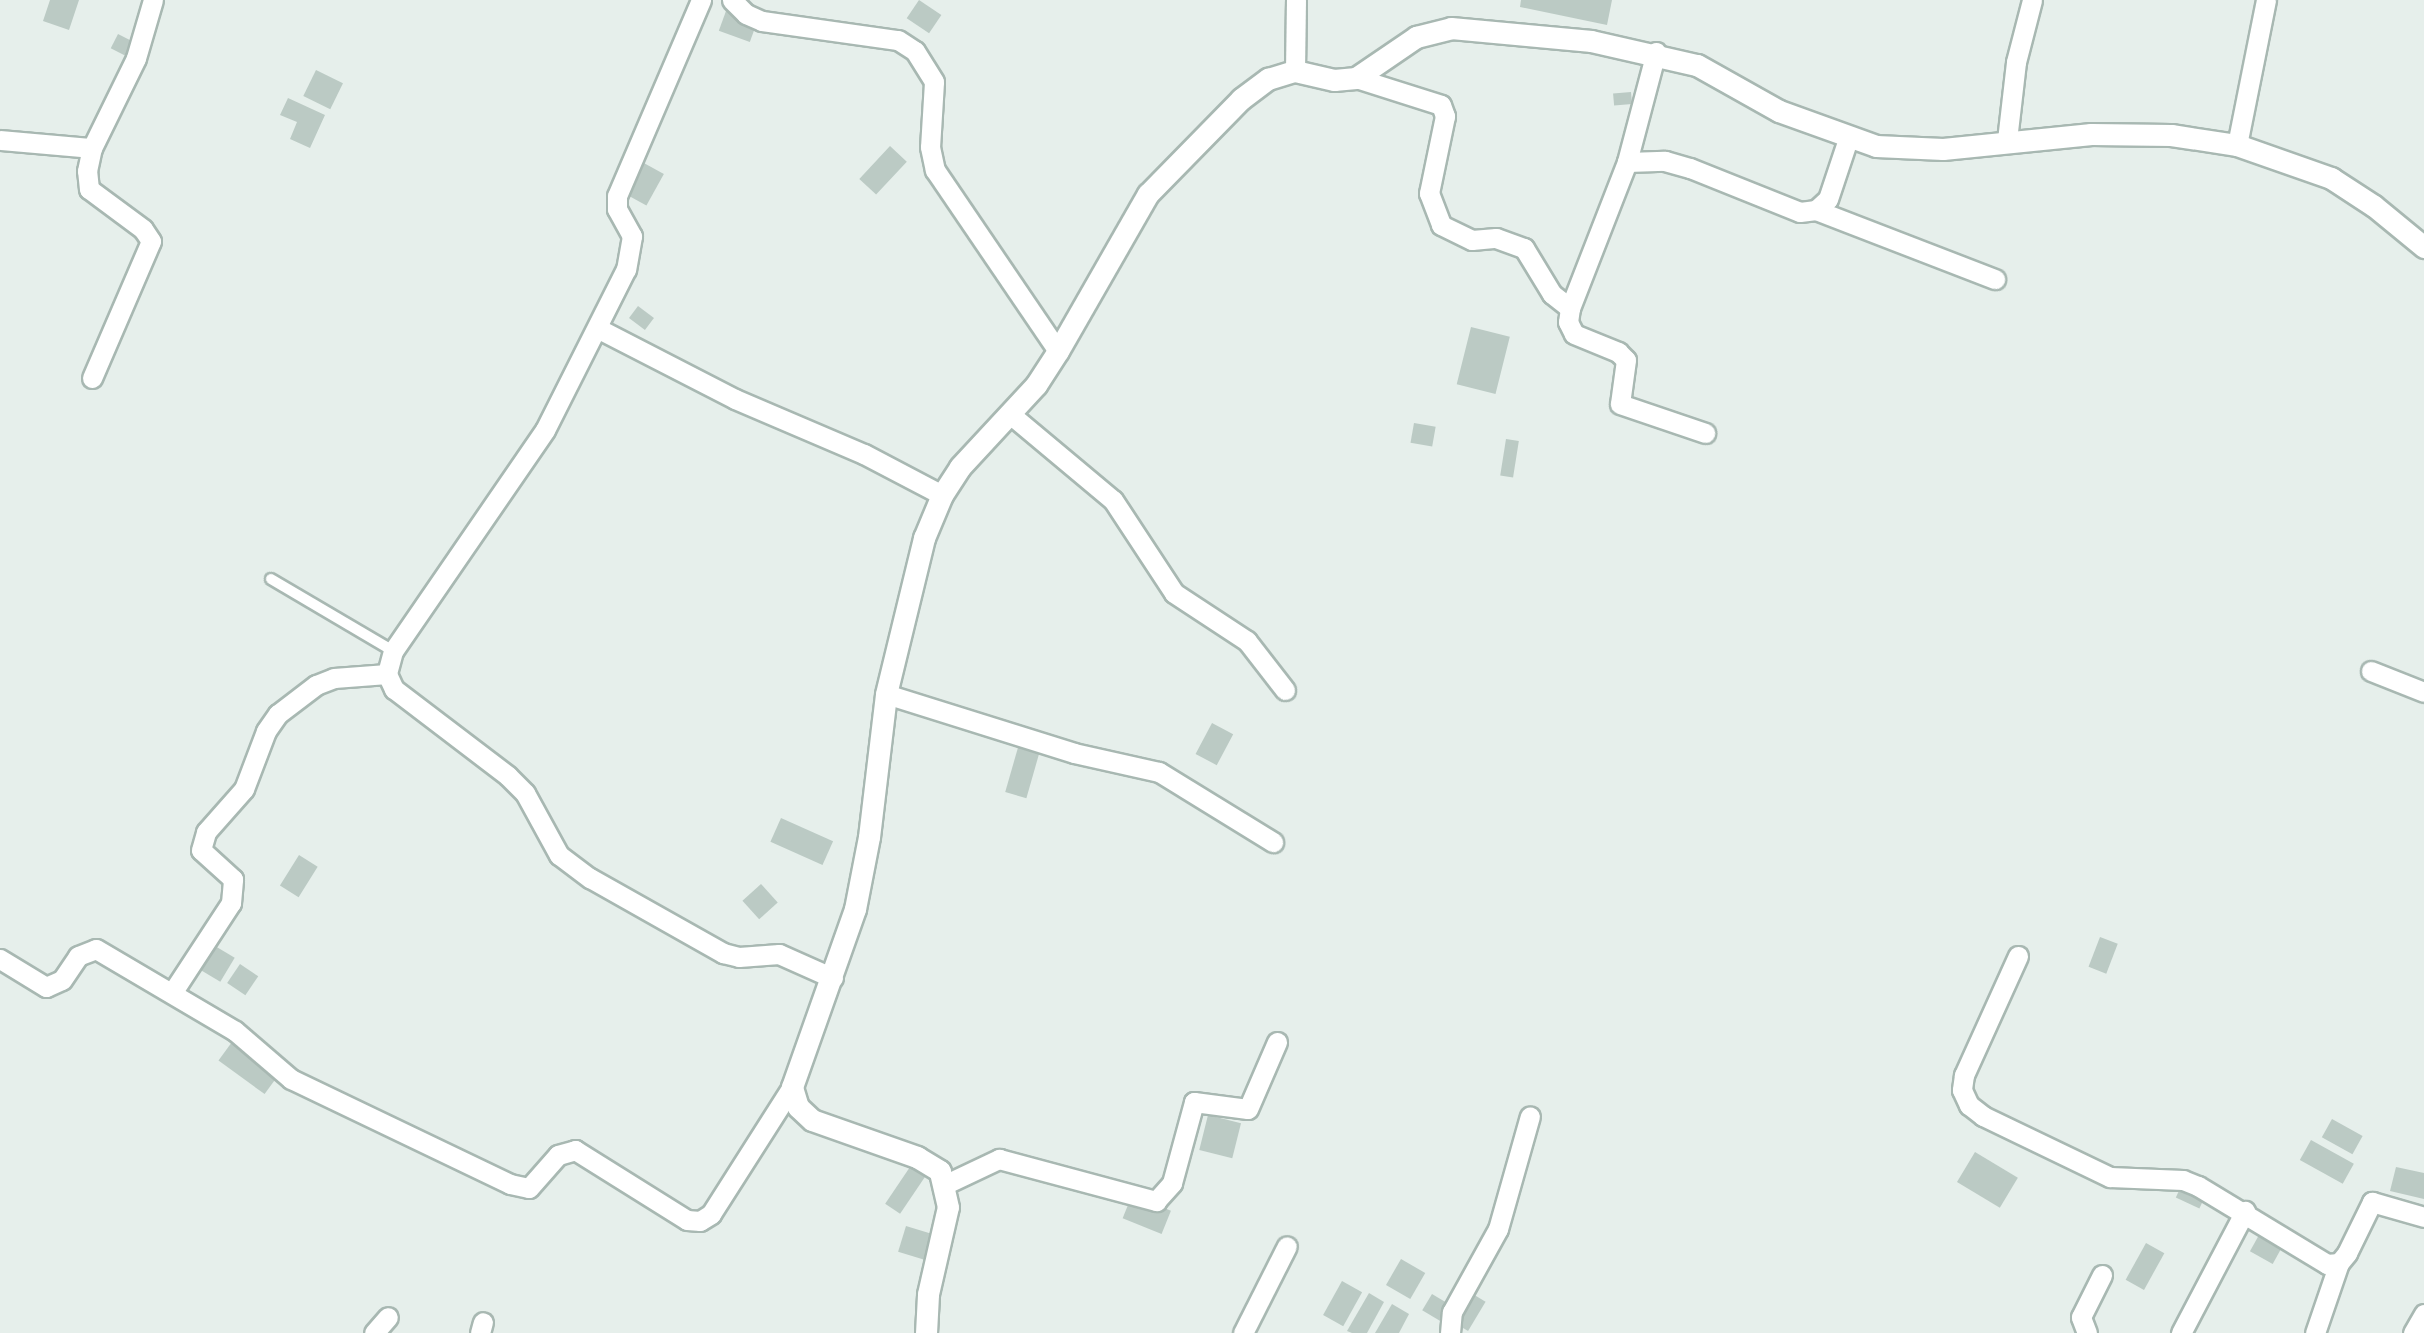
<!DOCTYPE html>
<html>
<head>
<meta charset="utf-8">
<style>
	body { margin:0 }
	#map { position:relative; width:2424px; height:1333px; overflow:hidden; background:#e6efeb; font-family:Mulish,sans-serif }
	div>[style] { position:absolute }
	.building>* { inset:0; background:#bbcac4; transform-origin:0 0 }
	.roads { filter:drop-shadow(2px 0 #a8b8b2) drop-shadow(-2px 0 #a8b8b2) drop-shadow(0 2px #a8b8b2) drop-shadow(0 -2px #a8b8b2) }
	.service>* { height:10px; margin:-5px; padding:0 5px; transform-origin:5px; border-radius:5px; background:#fff }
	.minor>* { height:19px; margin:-9.5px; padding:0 9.5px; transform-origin:9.5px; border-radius:9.5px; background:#fff }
	.tertiary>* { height:21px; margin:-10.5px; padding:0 10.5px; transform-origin:10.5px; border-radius:10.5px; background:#fff }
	span { translate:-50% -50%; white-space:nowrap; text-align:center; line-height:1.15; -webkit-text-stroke:5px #f7fbf9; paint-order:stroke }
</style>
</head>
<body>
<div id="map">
	<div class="building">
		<div style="clip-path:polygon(50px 0,79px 0,69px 30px,43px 21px)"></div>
		<div style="left:919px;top:0;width:27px;height:22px;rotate:34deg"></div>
		<div style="clip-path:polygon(1521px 0,1612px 0,1607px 25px,1520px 7px)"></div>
		<div style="left:726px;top:11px;width:33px;height:21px;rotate:20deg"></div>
		<div style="left:118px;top:34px;width:22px;height:16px;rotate:27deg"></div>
		<div style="left:316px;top:70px;width:30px;height:29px;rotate:26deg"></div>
		<div style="left:1631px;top:92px;width:12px;height:18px;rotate:85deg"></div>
		<div style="clip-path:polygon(288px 98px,325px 115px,310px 148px,290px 139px,297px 122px,280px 115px)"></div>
		<div style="left:890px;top:146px;width:23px;height:45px;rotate:43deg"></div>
		<div style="left:642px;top:162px;width:25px;height:36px;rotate:29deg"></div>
		<div style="left:638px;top:306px;width:20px;height:15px;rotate:37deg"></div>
		<div style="left:1471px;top:327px;width:40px;height:59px;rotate:14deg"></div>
		<div style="left:1414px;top:423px;width:22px;height:20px;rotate:10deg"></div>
		<div style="left:1506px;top:439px;width:13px;height:37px;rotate:9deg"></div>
		<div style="left:1212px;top:723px;width:24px;height:35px;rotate:28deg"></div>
		<div style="left:1019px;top:744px;width:22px;height:50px;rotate:16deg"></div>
		<div style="left:781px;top:818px;width:57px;height:26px;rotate:24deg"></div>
		<div style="left:299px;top:855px;width:22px;height:36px;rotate:32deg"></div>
		<div style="left:761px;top:884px;width:25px;height:25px;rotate:48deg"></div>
		<div style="left:2100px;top:937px;width:19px;height:32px;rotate:21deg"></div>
		<div style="left:215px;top:946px;width:23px;height:28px;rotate:31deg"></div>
		<div style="left:240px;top:964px;width:22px;height:23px;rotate:34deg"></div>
		<div style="left:232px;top:1042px;width:57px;height:23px;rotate:36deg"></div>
		<div style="left:1208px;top:1115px;width:34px;height:36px;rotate:14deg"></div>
		<div style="left:2332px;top:1119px;width:35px;height:21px;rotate:29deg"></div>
		<div style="left:2311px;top:1140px;width:49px;height:23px;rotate:29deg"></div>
		<div style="left:1975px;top:1152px;width:50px;height:35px;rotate:31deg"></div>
		<div style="left:912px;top:1164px;width:18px;height:48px;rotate:34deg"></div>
		<div style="clip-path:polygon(2396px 1167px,2424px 1173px,2424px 1199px,2390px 1191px)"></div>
		<div style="left:2183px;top:1182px;width:26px;height:17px;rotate:25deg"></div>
		<div style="left:1132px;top:1195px;width:42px;height:25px;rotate:22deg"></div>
		<div style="left:906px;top:1226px;width:30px;height:27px;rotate:17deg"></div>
		<div style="left:2264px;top:1226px;width:26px;height:29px;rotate:29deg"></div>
		<div style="left:2146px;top:1243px;width:21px;height:42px;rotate:29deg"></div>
		<div style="left:1401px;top:1259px;width:28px;height:30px;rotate:30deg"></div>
		<div style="left:1342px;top:1281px;width:23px;height:39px;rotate:29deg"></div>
		<div style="clip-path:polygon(1369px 1293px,1384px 1302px,1367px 1333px,1352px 1333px,1347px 1331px)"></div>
		<div style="left:1471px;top:1293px;width:17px;height:34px;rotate:31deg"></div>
		<div style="left:1432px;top:1294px;width:21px;height:19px;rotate:31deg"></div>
		<div style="clip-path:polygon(1392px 1304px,1409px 1314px,1399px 1333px,1375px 1333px)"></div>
	</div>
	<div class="roads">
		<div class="service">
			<div style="left:271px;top:579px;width:142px;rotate:30.5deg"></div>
		</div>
		<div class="minor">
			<div style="left:701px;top:0;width:213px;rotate:113.2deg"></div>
			<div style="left:617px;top:196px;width:13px;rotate:90deg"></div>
			<div style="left:617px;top:209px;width:31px;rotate:61deg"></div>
			<div style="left:632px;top:236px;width:34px;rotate:100deg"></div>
			<div style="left:626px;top:269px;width:180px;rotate:116.7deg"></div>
			<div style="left:545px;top:430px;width:268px;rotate:124.5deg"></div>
			<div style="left:393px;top:651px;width:24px;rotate:105deg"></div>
			<div style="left:387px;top:674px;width:17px;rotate:65deg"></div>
			<div style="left:394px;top:689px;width:143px;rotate:37.3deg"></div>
			<div style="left:508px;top:776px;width:24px;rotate:45deg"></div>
			<div style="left:525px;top:793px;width:71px;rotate:61.3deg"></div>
			<div style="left:559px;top:855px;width:39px;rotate:37deg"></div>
			<div style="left:590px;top:878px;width:153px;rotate:29.4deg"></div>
			<div style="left:723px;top:953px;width:16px;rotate:14deg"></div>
			<div style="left:739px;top:957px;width:40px;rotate:-4.3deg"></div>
			<div style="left:779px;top:954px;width:59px;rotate:24deg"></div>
			<div style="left:732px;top:0;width:20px;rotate:45deg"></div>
			<div style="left:746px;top:14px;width:17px;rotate:24deg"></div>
			<div style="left:762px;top:21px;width:137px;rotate:8deg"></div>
			<div style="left:898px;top:40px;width:20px;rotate:33deg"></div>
			<div style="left:915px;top:51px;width:36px;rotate:58deg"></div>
			<div style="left:934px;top:82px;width:65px;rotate:93.5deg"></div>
			<div style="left:930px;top:147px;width:24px;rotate:78deg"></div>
			<div style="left:935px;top:170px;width:219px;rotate:55.8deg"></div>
			<div style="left:1656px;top:52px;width:114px;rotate:104.8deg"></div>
			<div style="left:1627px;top:162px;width:157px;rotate:111.3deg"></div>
			<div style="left:1570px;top:308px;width:14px;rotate:98deg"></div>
			<div style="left:1568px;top:322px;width:13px;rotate:63deg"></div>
			<div style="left:1574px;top:334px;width:48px;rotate:22.2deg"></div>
			<div style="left:1618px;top:352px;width:11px;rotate:45deg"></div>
			<div style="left:1626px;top:360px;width:44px;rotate:97.8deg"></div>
			<div style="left:1620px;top:404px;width:90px;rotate:18.8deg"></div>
			<div style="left:1295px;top:71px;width:71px;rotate:-89.2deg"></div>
			<div style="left:1356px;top:78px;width:89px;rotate:17.6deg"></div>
			<div style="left:1441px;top:105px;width:12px;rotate:70deg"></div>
			<div style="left:1445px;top:116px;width:79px;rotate:101.7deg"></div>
			<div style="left:1429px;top:193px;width:34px;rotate:69deg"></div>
			<div style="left:1441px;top:225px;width:34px;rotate:26deg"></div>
			<div style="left:1472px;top:240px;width:24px;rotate:-5deg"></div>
			<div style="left:1496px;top:238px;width:30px;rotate:20deg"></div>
			<div style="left:1524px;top:248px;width:54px;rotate:58.7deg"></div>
			<div style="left:1552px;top:294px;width:23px;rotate:38deg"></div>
			<div style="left:0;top:140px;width:92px;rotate:5deg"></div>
			<div style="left:2007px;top:140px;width:79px;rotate:-83.4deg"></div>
			<div style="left:2016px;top:62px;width:64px;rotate:-75.5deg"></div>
			<div style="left:2237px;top:145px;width:148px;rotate:-78.7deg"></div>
			<div style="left:1627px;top:162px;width:38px;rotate:-2deg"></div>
			<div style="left:1665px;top:161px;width:26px;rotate:16deg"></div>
			<div style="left:1690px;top:168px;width:118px;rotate:21.8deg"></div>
			<div style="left:1800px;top:212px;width:16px;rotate:-7deg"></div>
			<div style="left:1816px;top:210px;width:16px;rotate:-43deg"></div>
			<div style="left:1828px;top:199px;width:63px;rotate:-71.6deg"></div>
			<div style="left:1816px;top:210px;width:192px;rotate:21.1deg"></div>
			<div style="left:597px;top:328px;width:155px;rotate:27.2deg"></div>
			<div style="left:735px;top:399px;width:140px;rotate:23.1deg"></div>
			<div style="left:864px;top:454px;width:88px;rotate:27.7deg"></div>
			<div style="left:92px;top:378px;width:149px;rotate:-66.7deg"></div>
			<div style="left:151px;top:241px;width:14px;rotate:-124deg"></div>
			<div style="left:143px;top:229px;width:67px;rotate:-143.5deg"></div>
			<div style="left:89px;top:189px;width:18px;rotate:-96deg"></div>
			<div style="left:87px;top:171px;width:24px;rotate:-78deg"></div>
			<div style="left:92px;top:148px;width:100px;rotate:-63.9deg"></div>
			<div style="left:136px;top:58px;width:60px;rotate:-73.7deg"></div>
			<div style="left:1010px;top:414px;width:134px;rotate:39.9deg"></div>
			<div style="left:1113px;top:500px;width:111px;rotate:56.7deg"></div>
			<div style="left:1174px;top:593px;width:87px;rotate:33.3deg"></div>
			<div style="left:1247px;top:641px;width:62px;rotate:52.2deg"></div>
			<div style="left:2371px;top:671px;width:57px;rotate:21.6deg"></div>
			<div style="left:886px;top:694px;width:197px;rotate:17.4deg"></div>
			<div style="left:1074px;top:753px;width:87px;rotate:12.6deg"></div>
			<div style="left:1159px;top:772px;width:134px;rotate:31.6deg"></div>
			<div style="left:2018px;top:956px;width:131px;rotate:114.4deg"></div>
			<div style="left:1964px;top:1075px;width:15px;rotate:98deg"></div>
			<div style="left:1962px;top:1090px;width:17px;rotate:65deg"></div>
			<div style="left:1969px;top:1105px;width:18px;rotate:38deg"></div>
			<div style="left:1983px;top:1116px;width:141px;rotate:25.7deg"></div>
			<div style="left:2110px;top:1177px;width:73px;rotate:2.4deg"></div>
			<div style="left:2183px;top:1180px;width:16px;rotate:22deg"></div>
			<div style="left:2198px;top:1186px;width:151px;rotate:31.2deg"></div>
			<div style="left:2327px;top:1264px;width:12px;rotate:-5deg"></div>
			<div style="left:2339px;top:1263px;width:13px;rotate:-51deg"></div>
			<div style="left:2347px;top:1253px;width:57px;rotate:-63.9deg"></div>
			<div style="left:2372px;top:1202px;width:54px;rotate:16.1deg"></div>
			<div style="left:0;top:959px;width:54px;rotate:31.3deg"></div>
			<div style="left:46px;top:987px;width:17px;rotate:-24deg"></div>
			<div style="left:62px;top:980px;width:29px;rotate:-56deg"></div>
			<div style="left:78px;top:956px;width:19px;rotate:-21deg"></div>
			<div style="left:96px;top:949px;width:161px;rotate:30.5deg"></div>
			<div style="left:235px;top:1031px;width:74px;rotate:40.6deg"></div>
			<div style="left:291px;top:1079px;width:243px;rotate:25.6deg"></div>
			<div style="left:510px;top:1184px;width:19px;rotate:12deg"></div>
			<div style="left:529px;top:1188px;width:44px;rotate:-48.7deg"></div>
			<div style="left:558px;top:1155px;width:18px;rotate:-16deg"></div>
			<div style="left:575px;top:1150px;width:132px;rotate:32deg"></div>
			<div style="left:687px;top:1220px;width:13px;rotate:4deg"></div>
			<div style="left:700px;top:1221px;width:13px;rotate:-32deg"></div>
			<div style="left:711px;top:1214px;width:151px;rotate:-57.5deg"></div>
			<div style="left:172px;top:993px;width:108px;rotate:-56.8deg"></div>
			<div style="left:231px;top:903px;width:24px;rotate:-85deg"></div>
			<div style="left:233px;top:879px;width:43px;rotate:-137.8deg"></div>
			<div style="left:201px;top:850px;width:19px;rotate:-74deg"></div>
			<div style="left:206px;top:832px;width:57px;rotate:-48.5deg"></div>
			<div style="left:244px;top:789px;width:62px;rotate:-69.2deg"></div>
			<div style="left:266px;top:731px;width:21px;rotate:-55deg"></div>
			<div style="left:278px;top:714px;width:48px;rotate:-37.3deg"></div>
			<div style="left:316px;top:685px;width:19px;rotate:-21deg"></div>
			<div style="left:334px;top:678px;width:53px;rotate:-4.3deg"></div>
			<div style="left:946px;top:1184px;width:59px;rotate:-25.3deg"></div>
			<div style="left:999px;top:1159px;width:163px;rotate:15deg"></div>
			<div style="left:1156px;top:1201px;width:24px;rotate:-48deg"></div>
			<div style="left:1172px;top:1183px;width:84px;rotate:-74.8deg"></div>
			<div style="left:1194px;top:1102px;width:54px;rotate:7.4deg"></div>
			<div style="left:1248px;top:1109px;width:73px;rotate:-66.6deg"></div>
			<div style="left:374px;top:1333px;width:21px;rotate:-49deg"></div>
			<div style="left:480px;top:1333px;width:11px;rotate:-75deg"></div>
			<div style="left:1243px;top:1333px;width:97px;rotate:-63.2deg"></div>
			<div style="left:1450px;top:1333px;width:21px;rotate:-85deg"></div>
			<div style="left:1452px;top:1312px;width:95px;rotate:-61deg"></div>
			<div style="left:1498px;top:1229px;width:117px;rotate:-74.2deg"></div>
			<div style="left:2087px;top:1333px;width:17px;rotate:-111deg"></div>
			<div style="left:2081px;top:1317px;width:47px;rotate:-63.4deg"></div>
			<div style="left:2181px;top:1333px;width:138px;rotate:-62.3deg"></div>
			<div style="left:2315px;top:1333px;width:74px;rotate:-71.1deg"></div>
			<div style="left:2413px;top:1333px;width:22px;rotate:-60deg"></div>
		</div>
		<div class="tertiary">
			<div style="left:926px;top:1333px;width:39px;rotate:-87deg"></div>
			<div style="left:928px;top:1294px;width:89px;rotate:-77.1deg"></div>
			<div style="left:948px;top:1207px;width:37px;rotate:-103deg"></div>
			<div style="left:940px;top:1171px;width:27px;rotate:-149deg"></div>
			<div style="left:917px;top:1157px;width:111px;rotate:-160.6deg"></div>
			<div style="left:812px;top:1120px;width:19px;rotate:-137deg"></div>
			<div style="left:798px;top:1107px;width:21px;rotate:-107deg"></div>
			<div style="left:792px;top:1087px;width:189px;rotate:-70.5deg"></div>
			<div style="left:855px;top:909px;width:73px;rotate:-79deg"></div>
			<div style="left:869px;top:837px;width:144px;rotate:-83.2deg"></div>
			<div style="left:886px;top:694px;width:161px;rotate:-76.3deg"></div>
			<div style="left:924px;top:538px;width:47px;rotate:-67.3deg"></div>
			<div style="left:942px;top:495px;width:33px;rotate:-57deg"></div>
			<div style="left:960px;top:467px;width:112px;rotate:-47.2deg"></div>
			<div style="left:1036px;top:385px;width:40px;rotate:-57.1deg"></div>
			<div style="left:1058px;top:351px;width:181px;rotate:-60.2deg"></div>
			<div style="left:1148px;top:194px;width:133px;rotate:-45.6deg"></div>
			<div style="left:1241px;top:99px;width:34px;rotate:-37deg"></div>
			<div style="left:1268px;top:79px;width:28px;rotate:-17deg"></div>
			<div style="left:1295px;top:71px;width:40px;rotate:13deg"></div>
			<div style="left:1334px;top:80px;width:22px;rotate:-5deg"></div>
			<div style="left:1356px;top:78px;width:73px;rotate:-34.3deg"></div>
			<div style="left:1416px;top:37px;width:36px;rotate:-14deg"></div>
			<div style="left:1451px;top:28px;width:141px;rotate:5.3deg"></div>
			<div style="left:1591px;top:41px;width:109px;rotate:12.8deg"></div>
			<div style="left:1697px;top:65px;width:94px;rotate:29.3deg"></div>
			<div style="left:1779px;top:111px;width:103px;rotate:19.8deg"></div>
			<div style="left:1876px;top:146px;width:67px;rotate:2.6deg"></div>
			<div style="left:1943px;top:149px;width:149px;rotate:-5.8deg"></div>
			<div style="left:2091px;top:134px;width:80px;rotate:0.7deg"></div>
			<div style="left:2171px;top:135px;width:67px;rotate:8.6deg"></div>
			<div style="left:2237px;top:145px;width:100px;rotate:19.3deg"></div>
			<div style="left:2331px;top:178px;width:51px;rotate:33.1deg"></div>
			<div style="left:2374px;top:206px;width:65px;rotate:39.4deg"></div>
		</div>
	</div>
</div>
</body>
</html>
